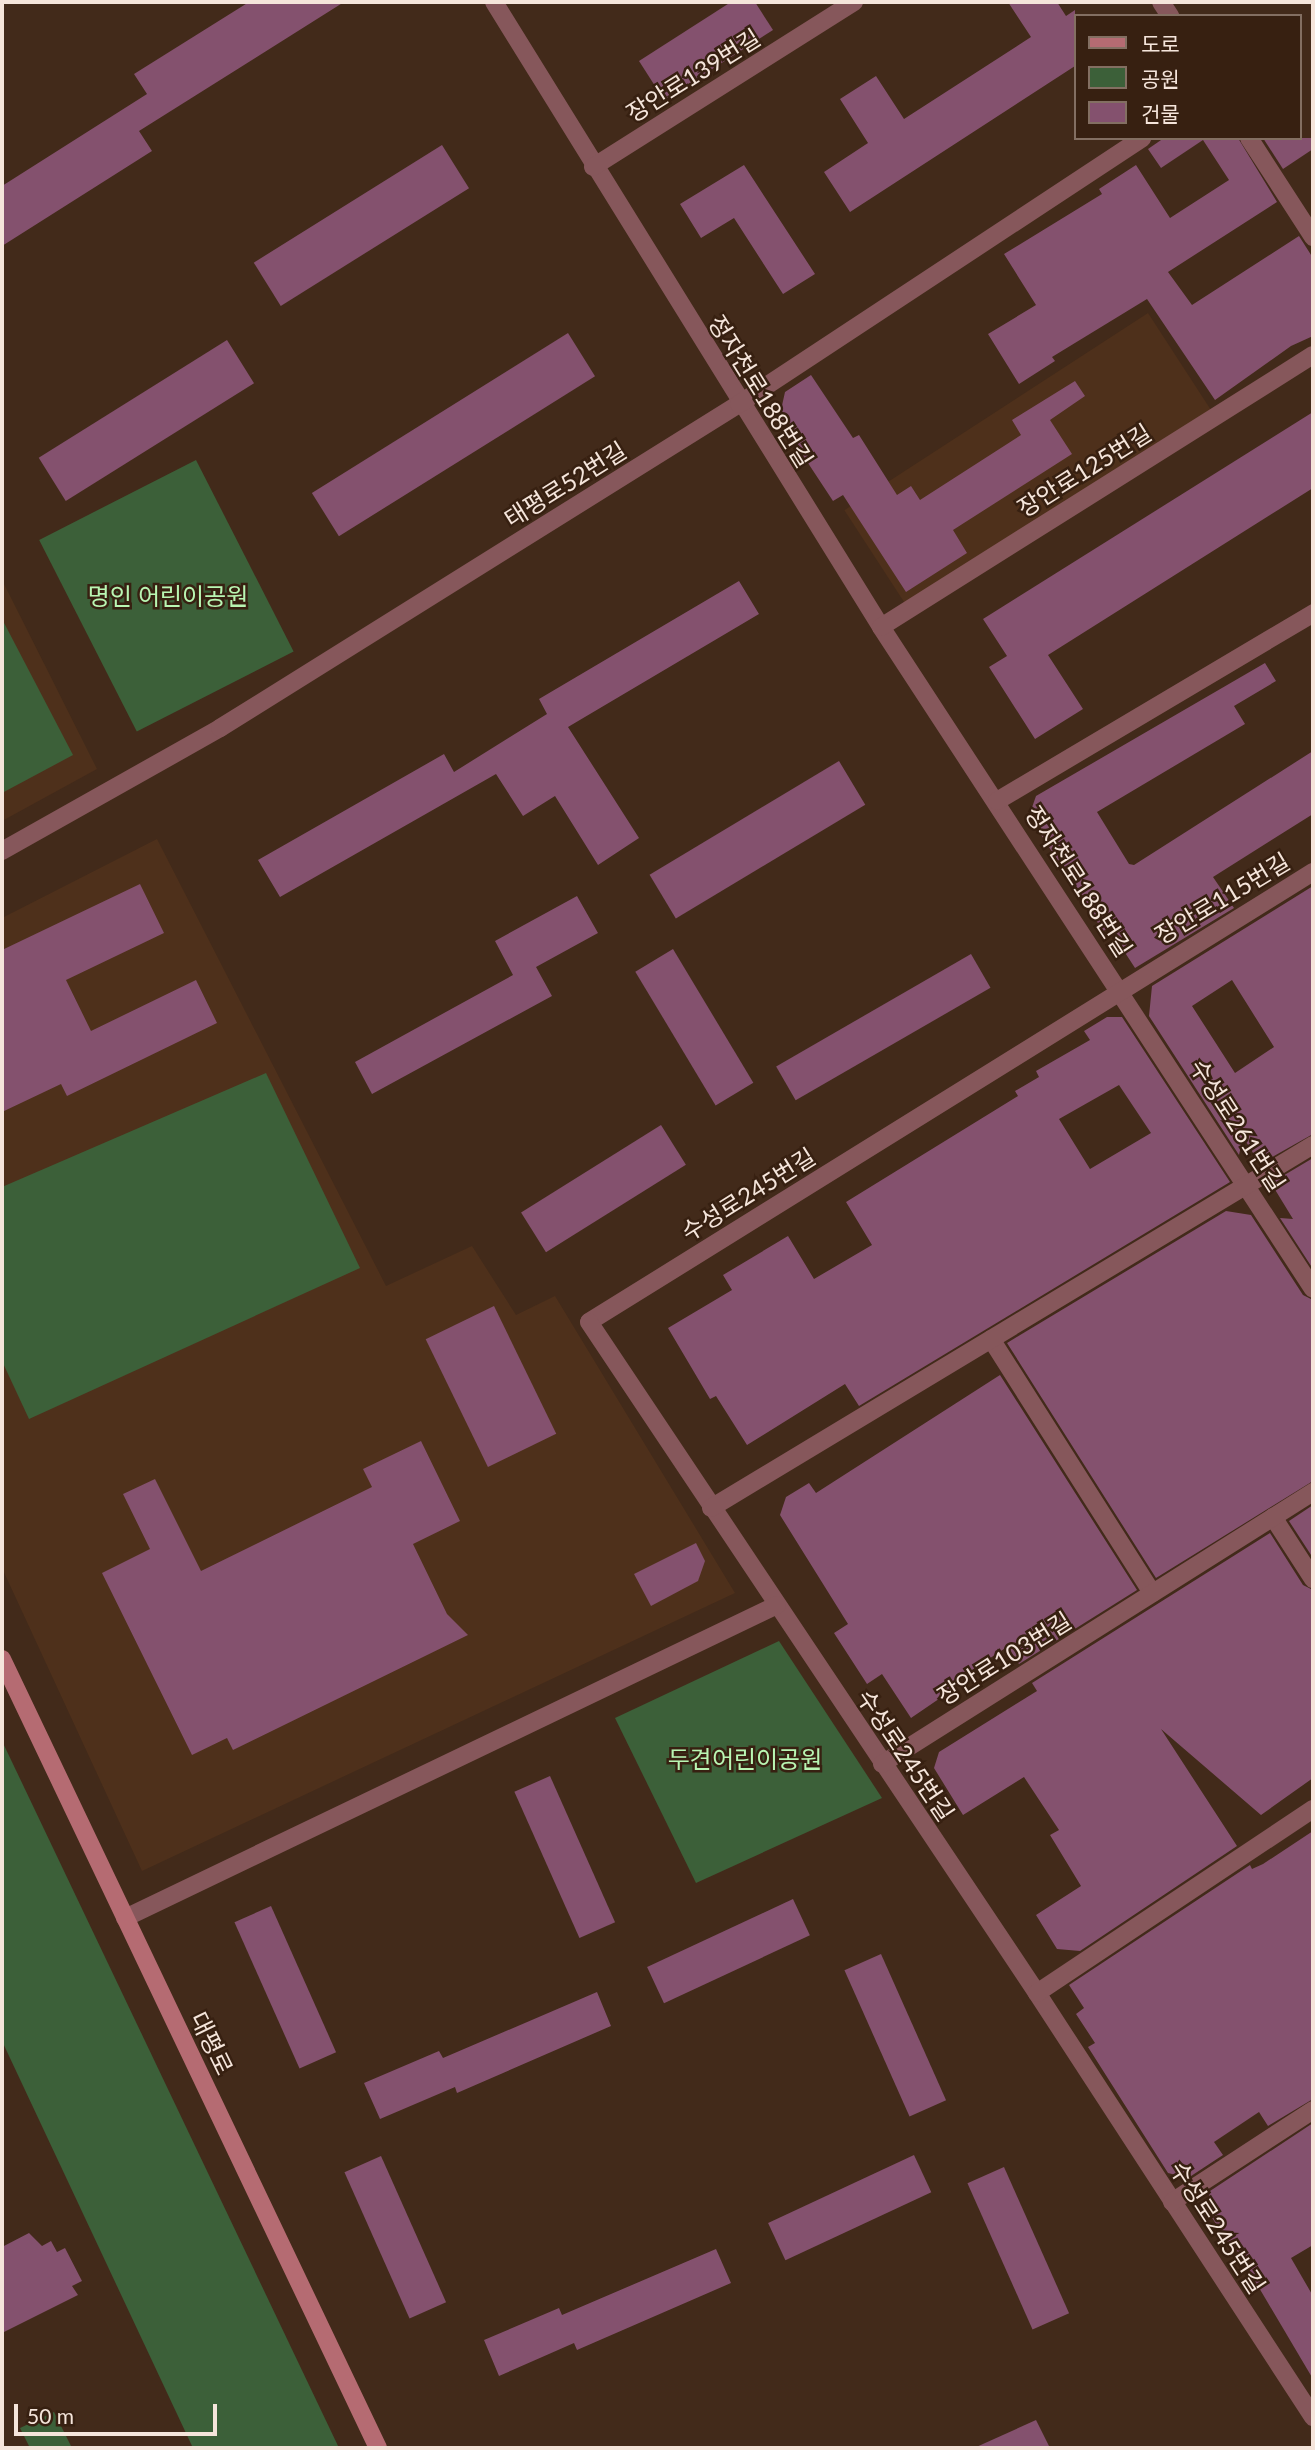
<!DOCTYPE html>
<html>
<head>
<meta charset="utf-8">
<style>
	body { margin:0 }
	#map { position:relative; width:1315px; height:2450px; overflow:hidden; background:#422a1a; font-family:Lato,"Noto Sans KR",sans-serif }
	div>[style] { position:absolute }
	.built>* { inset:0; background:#4e301b; transform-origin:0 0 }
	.green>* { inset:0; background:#3c6039; transform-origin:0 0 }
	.building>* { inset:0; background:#84516e; transform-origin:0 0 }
	.street>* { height:18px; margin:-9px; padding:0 9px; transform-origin:9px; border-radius:9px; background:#86575b }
	.secondary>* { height:18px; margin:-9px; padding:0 9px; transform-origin:9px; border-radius:9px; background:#b56b72 }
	span { translate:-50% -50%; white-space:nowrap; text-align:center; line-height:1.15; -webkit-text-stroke:5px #372011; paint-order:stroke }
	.street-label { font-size:24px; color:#f5e5db }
	.park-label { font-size:24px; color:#b9f6b3 }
	.frame { position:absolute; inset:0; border:4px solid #f5e5db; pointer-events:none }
	.legend { position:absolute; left:1074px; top:14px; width:228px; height:126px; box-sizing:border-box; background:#372011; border:2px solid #836f62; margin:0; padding:9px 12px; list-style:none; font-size:21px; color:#f5e5db }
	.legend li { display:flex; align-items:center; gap:14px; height:35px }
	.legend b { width:35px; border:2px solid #836f62 }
	.scale { position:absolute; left:14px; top:2404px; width:203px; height:32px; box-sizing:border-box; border:4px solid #f5e5db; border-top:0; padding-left:9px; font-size:21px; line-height:24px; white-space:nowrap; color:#f5e5db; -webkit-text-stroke:5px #372011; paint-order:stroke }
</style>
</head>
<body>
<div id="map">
	<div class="built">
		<div style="left:1148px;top:313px;width:115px;height:362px;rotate:57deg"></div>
		<div style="clip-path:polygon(2px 580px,97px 769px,2px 821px)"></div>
		<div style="clip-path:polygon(157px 839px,386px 1286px,472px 1246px,516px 1315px,555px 1296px,735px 1593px,142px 1871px,2px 1568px,2px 918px)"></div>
	</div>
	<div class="green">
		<div style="left:196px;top:460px;width:215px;height:176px;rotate:63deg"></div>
		<div style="clip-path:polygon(2px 619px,73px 755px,2px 793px)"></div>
		<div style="clip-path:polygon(266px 1073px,360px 1268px,29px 1419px,2px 1361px,2px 1187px)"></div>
		<div style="clip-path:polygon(779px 1641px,882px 1798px,696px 1883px,615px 1718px)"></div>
		<div style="clip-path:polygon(2px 1741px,339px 2448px,193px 2448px,2px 2041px)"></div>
		<div style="clip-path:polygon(54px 2412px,72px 2448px,30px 2448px,20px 2428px)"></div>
	</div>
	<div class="building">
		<div style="clip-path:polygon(249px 2px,344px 2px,139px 131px,152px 151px,2px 246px,2px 186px,147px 94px,134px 74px)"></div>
		<div style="clip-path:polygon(731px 2px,755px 2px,773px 30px,664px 100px,639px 61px)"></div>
		<div style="clip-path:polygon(1008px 2px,1057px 2px,1066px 16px,1075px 10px,1075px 66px,850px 212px,824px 172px,868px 143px,840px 99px,876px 76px,904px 119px,1031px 37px)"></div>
		<div style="clip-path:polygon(1164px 138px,1238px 138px,1277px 202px,1168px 272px,1192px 305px,1299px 236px,1313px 258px,1313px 336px,1291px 346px,1215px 400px,1147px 299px,1052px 357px,1055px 361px,1019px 384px,988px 334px,1036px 305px,1004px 254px,1102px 194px,1099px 189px,1136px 165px,1170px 218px,1229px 180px,1203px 140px,1161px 168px,1148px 149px)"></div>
		<div style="clip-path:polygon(1263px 138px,1313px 138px,1313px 149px,1283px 169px)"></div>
		<div style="left:442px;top:145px;width:51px;height:222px;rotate:58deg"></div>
		<div style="clip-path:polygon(744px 165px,815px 274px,783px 294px,734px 218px,701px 238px,680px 204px)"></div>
		<div style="left:568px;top:333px;width:51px;height:302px;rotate:58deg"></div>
		<div style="left:227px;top:340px;width:51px;height:222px;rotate:58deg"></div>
		<div style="clip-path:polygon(811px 375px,853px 438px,859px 435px,897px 495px,911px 486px,920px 500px,1021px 435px,1012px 420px,1075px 381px,1085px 396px,1050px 420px,1072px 454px,953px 530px,967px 553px,906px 592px,843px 495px,833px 501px,779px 419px,785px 392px)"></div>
		<div style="clip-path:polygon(1313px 412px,1313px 488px,1048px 655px,1083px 709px,1035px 739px,989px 667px,1007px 656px,983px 619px)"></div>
		<div style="clip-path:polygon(739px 581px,759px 614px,568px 727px,639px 838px,598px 865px,555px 796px,523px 816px,496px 774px,280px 897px,258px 860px,444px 754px,454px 772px,547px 714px,539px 699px)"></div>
		<div style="clip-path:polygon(1265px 663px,1276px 681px,1234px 706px,1245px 724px,1097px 812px,1129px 864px,1134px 865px,1313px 751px,1313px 814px,1213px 877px,1234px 908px,1135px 968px,1109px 928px,1103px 931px,1029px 816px,1036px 796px)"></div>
		<div style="left:839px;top:761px;width:51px;height:221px;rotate:59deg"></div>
		<div style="clip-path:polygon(140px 884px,164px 933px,66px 980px,91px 1031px,196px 980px,217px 1023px,67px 1096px,61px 1084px,2px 1112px,2px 950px)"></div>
		<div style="clip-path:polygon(evenodd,1313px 886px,1313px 1134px,1260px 1164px,1243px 1137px,1239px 1155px,1149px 1016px,1152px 986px,1313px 886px,1232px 980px,1274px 1047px,1235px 1073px,1192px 1006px,1232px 980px)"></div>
		<div style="clip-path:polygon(577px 896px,598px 933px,536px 967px,552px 996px,372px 1094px,355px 1062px,513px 975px,495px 941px)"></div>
		<div style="left:673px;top:949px;width:156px;height:44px;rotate:59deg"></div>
		<div style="left:971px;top:954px;width:39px;height:225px;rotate:60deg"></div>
		<div style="clip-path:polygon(evenodd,1107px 1017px,1122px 1017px,1230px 1182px,859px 1406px,845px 1384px,747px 1445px,716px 1396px,710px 1399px,668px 1328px,732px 1290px,723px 1275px,788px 1236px,814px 1279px,872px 1245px,846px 1202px,1018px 1096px,1015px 1091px,1039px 1077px,1036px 1071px,1090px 1040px,1084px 1031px,1107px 1017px,1119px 1085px,1151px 1133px,1090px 1169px,1059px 1119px,1119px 1085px)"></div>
		<div style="left:661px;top:1125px;width:47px;height:165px;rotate:58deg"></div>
		<div style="clip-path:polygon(1313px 1158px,1313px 1269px,1280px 1218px,1293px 1219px,1271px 1183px)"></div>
		<div style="clip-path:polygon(1226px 1211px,1251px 1215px,1303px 1295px,1313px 1300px,1313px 1481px,1156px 1578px,1007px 1343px)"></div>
		<div style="left:494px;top:1306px;width:142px;height:76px;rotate:64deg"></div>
		<div style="clip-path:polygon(1000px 1375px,1137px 1590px,1019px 1664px,1007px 1647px,949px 1685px,952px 1690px,911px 1718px,882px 1674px,867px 1684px,834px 1633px,848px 1624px,780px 1515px,786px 1497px,809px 1483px,816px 1493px)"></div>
		<div style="clip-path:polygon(421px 1441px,460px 1521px,413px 1544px,447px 1614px,468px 1635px,233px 1750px,227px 1738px,192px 1755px,102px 1573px,150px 1549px,123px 1494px,155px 1479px,201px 1571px,372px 1487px,363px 1469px)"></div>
		<div style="clip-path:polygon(1313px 1505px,1313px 1558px,1289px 1521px)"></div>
		<div style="clip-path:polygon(1270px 1533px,1303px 1585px,1313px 1590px,1313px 1778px,1261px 1815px,1161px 1729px,1237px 1846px,1080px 1951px,1057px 1949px,1036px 1915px,1081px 1886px,1050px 1835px,1059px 1830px,1024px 1777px,963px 1815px,934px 1768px,939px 1752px,1037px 1691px,1032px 1683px)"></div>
		<div style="clip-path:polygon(696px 1543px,705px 1561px,698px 1581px,651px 1606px,634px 1574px)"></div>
		<div style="left:550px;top:1776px;width:160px;height:39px;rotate:66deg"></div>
		<div style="clip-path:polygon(1313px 1831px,1313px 2099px,1268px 2126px,1259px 2112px,1214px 2142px,1223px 2155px,1188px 2178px,1168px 2173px,1088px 2047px,1095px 2043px,1076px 2014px,1084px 2008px,1069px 1985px,1250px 1865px,1252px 1869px,1263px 1864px)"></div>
		<div style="left:793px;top:1899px;width:40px;height:161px;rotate:65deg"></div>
		<div style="left:271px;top:1906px;width:160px;height:40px;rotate:66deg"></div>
		<div style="left:881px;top:1954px;width:160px;height:40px;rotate:66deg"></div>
		<div style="clip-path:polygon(597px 1992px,611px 2026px,457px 2093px,455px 2087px,380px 2119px,364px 2083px,439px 2051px,443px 2058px)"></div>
		<div style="clip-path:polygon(1313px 2123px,1313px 2245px,1291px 2258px,1313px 2296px,1313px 2379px,1232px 2242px,1229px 2244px,1207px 2210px,1210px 2191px)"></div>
		<div style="left:914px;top:2155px;width:41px;height:161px;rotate:65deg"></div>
		<div style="left:381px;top:2156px;width:160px;height:40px;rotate:66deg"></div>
		<div style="left:1004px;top:2167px;width:160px;height:40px;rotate:66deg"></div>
		<div style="clip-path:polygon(29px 2233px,42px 2246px,51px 2241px,57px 2252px,65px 2248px,82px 2281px,72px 2286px,78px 2295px,2px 2333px,2px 2247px)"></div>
		<div style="clip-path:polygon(716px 2249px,731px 2283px,577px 2350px,574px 2343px,499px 2376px,484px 2340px,559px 2308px,562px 2315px)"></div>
		<div style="clip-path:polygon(1036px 2420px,1050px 2448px,974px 2448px)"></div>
	</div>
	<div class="street">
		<div style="left:494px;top:2px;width:735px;rotate:58.23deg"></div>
		<div style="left:881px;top:627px;width:790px;rotate:56.87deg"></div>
		<div style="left:1161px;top:2px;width:17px;rotate:57deg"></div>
		<div style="left:1249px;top:138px;width:118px;rotate:57.1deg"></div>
		<div style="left:593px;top:167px;width:309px;rotate:-32.3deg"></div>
		<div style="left:881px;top:627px;width:510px;rotate:-32.2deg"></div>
		<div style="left:997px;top:801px;width:368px;rotate:-30.7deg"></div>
		<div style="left:2px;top:851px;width:250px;rotate:-29.4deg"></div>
		<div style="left:220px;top:728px;width:612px;rotate:-31.98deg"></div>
		<div style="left:739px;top:404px;width:483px;rotate:-33.4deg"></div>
		<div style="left:1313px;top:872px;width:852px;rotate:148.14deg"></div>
		<div style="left:589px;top:1322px;width:807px;rotate:56.27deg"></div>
		<div style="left:1037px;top:1993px;width:506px;rotate:56.94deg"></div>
		<div style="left:991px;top:1339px;width:301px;rotate:57.6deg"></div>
		<div style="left:711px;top:1508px;width:703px;rotate:-31.09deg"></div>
		<div style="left:1273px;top:1517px;width:74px;rotate:57.2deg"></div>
		<div style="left:882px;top:1764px;width:510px;rotate:-32.26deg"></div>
		<div style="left:125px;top:1918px;width:723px;rotate:-25.64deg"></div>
		<div style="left:1037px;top:1993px;width:332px;rotate:-33.7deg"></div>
		<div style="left:1172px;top:2202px;width:168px;rotate:-33.1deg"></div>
	</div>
	<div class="secondary">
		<div style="left:2px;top:1659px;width:874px;rotate:64.52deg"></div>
	</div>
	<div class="street-label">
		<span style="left:693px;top:75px;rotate:-32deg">장안로139번길</span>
		<span style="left:761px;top:391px;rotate:58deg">정자천로188번길</span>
		<span style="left:1084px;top:470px;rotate:-32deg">장안로125번길</span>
		<span style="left:565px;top:484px;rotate:-32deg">태평로52번길</span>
		<span style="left:1079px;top:881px;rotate:57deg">정자천로188번길</span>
		<span style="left:1222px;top:898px;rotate:-31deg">장안로115번길</span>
		<span style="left:1238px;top:1125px;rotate:57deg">수성로261번길</span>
		<span style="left:748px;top:1194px;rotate:-32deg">수성로245번길</span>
		<span style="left:1004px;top:1658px;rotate:-32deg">장안로103번길</span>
		<span style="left:906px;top:1755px;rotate:56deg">수성로245번길</span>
		<span style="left:212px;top:2043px;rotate:64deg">대평로</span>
		<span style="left:1218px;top:2227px;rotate:57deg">수성로245번길</span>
	</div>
	<div class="park-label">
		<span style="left:168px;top:596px">명인 어린이공원</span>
		<span style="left:745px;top:1759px">두견어린이공원</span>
	</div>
	<div class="frame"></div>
	<ul class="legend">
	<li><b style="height:9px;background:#b56b72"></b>도로</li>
	<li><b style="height:19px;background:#3c6039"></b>공원</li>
	<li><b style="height:19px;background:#84516e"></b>건물</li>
	</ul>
	<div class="scale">50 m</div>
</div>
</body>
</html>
